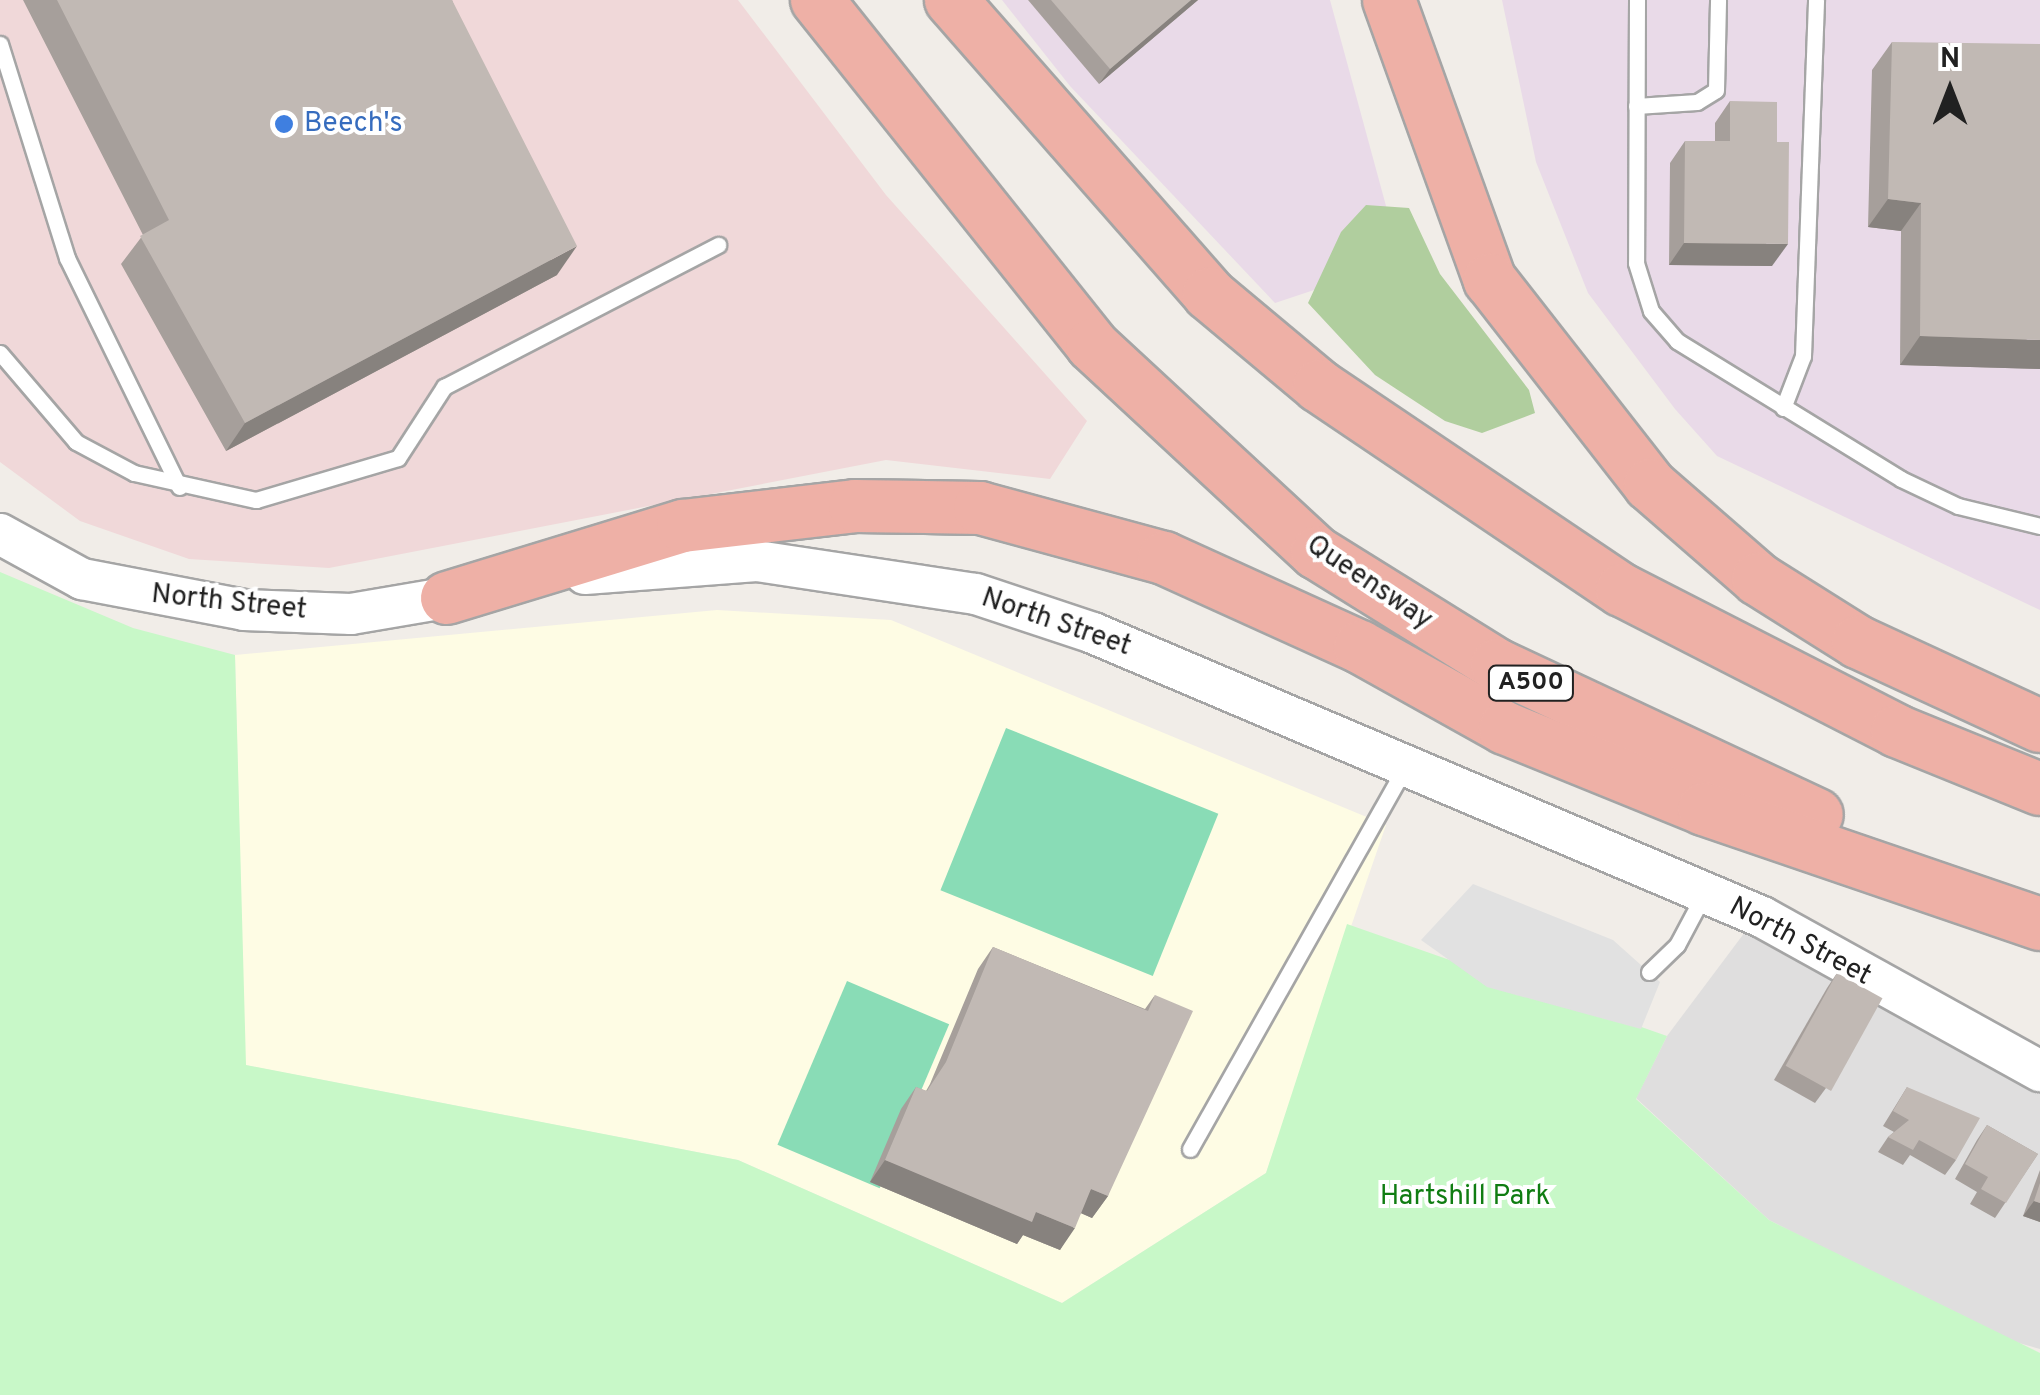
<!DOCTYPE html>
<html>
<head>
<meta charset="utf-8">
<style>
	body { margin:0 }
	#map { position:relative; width:2040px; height:1395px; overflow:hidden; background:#f1ede8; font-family:Overpass,sans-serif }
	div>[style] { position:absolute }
	.residential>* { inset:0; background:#dfdede }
	.commercial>* { inset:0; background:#f0d8d9 }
	.industrial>* { inset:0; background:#e9dae8 }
	.education>* { inset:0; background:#fefce4 }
	.forest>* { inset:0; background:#b0ce9e }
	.park>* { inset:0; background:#c8f8c8 }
	.pitch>* { inset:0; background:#89dcb6; transform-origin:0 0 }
	.parking>* { inset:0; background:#e1e1e1 }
	.roads { filter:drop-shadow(2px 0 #a5a5a5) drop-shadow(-2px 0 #a5a5a5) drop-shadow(0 2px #a5a5a5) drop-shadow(0 -2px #a5a5a5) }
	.service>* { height:15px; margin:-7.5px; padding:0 7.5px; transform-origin:7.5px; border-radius:7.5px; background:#fff }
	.tertiary>* { height:40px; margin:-20px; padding:0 20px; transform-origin:20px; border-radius:20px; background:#fff }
	.trunk>* { height:52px; margin:-26px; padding:0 26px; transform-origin:26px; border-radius:26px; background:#eeb0a6 }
	.wall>* { inset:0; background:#a69f9b }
	.shaded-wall>* { inset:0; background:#87827e }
	.building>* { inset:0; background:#c1b9b4; transform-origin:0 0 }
	.dots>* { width:28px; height:28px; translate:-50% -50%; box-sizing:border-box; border:5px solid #fff; border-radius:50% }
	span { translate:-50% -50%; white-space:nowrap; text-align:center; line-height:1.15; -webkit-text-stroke:8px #fff; paint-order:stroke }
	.shield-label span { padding:2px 8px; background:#fff; border:2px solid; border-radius:8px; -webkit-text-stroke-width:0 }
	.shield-label { font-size:25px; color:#212121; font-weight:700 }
	.shop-label { font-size:28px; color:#366cbe }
	.left { translate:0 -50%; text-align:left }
	.street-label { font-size:28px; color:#212121 }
	.park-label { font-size:28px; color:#107d12 }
	.north { position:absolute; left:1900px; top:40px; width:100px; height:100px; -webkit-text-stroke:8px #fff; paint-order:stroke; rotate:0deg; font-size:28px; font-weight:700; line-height:40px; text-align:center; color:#212121 }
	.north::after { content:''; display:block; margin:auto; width:35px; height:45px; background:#212121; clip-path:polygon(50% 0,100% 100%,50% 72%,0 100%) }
</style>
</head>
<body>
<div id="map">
	<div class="residential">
		<div style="clip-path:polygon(1751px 924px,2040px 1083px,2040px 1349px,1998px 1337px,1769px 1220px,1636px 1098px,1667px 1036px)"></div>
	</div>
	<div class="commercial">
		<div style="clip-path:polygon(0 0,738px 0,886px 195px,1087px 421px,1050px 479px,886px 460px,329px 568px,189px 559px,80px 521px,0 462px)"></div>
	</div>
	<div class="industrial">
		<div style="clip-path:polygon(1002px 0,1330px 0,1401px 261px,1275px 303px,1070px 86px)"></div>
		<div style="clip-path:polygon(1502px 0,2040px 0,2040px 610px,1717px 456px,1675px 409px,1588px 293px,1536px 162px)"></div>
	</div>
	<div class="education">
		<div style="clip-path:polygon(717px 610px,891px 620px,1386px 825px,1266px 1173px,1062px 1303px,738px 1160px,245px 1065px,235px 655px)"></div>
	</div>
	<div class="forest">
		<div style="clip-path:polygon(1366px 205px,1409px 208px,1440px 274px,1529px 390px,1535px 413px,1482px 433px,1445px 421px,1375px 375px,1308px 303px,1341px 232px)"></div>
	</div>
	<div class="park">
		<div style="clip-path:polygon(0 572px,133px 628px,235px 655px,246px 1065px,738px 1160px,1062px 1303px,1266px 1173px,1347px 924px,1667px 1036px,1636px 1099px,1769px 1220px,2040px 1353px,2040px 1395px,0 1395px)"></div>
	</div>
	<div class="pitch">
		<div style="left:1006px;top:728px;width:229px;height:175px;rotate:22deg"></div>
		<div style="left:847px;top:981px;width:111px;height:178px;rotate:23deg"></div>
	</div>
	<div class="parking">
		<div style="clip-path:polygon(1473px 884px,1613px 940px,1660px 982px,1641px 1029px,1487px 987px,1421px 940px)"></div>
	</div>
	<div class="roads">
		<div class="service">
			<div style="left:1637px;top:0;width:263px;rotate:90.2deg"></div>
			<div style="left:1636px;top:263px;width:50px;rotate:72.6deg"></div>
			<div style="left:1651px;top:311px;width:40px;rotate:49deg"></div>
			<div style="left:1677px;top:341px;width:263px;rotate:31.6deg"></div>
			<div style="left:1901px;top:479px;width:63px;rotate:25.3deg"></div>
			<div style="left:1958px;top:506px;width:84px;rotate:13.7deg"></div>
			<div style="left:0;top:44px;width:224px;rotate:72.6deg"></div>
			<div style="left:67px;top:258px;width:255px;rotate:63.9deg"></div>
			<div style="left:1636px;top:106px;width:61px;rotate:-3.8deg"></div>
			<div style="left:1697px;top:102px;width:22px;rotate:-32deg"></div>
			<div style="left:1716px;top:90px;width:90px;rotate:-88.7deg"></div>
			<div style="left:0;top:353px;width:117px;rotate:49.5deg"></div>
			<div style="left:76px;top:442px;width:66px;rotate:28.1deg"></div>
			<div style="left:134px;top:473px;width:125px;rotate:12.5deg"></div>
			<div style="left:256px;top:500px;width:148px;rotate:-16.5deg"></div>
			<div style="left:398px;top:458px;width:85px;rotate:-57.1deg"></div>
			<div style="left:444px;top:387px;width:309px;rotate:-27.4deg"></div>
			<div style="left:1783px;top:408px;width:56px;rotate:-69deg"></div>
			<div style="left:1803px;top:356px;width:356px;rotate:-87.9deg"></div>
			<div style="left:1649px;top:972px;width:39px;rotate:-44deg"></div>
			<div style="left:1677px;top:945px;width:55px;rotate:-62deg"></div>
			<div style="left:1190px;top:1149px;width:436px;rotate:-60.6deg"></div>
		</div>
		<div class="tertiary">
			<div style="left:0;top:534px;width:94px;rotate:28.8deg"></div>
			<div style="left:82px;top:579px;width:165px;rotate:10.8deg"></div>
			<div style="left:244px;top:610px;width:107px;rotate:2.1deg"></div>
			<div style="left:351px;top:614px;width:125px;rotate:-9.7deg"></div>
			<div style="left:585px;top:574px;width:172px;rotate:-4.3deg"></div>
			<div style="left:757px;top:561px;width:221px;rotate:8.6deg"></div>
			<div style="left:976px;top:594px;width:123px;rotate:18.4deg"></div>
			<div style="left:1093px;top:633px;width:727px;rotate:23deg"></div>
			<div style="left:1762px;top:917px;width:318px;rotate:29deg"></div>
		</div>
		<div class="trunk">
			<div style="left:817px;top:0;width:441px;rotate:51.4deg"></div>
			<div style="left:1092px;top:345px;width:306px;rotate:42.8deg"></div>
			<div style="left:1317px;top:553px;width:212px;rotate:31.9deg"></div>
			<div style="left:1497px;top:665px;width:353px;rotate:25.1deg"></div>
			<div style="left:951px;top:0;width:391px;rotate:48.7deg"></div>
			<div style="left:1209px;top:294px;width:143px;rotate:39.9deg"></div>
			<div style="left:1319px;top:386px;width:365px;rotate:34deg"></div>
			<div style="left:1622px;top:590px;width:309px;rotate:27.1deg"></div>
			<div style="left:1897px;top:731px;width:154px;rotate:22.1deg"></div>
			<div style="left:1389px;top:0;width:298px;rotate:70.2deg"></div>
			<div style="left:1490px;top:280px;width:260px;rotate:52deg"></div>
			<div style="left:1650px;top:485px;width:143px;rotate:41deg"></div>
			<div style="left:1758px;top:579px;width:118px;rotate:32.2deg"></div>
			<div style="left:1858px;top:642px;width:200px;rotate:24.8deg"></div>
			<div style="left:447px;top:598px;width:247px;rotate:-17deg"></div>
			<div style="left:683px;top:526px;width:173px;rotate:-6.6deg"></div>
			<div style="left:855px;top:506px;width:125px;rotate:0.9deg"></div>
			<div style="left:980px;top:508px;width:191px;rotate:15.2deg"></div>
			<div style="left:1164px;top:558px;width:215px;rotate:24.4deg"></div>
			<div style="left:1360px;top:647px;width:166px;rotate:29.2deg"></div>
			<div style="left:1505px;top:728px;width:215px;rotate:22.1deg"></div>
			<div style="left:1704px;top:809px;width:355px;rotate:18.9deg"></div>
		</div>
	</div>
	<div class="wall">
		<div style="clip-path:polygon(23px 0,452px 0,557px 275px,226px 451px,121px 264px,143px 235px)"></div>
		<div style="clip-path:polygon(1028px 0,1198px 0,1099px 84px)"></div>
		<div style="clip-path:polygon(1892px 42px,2040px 369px,1900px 365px,1901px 231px,1868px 227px,1872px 70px)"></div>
		<div style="clip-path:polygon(1730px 101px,1772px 266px,1669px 265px,1670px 163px,1685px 141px,1715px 141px,1715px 123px)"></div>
		<div style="clip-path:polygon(993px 947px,1145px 1009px,1155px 995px,1108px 1196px,1092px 1218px,1081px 1213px,1060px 1250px,1023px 1235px,1017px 1244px,870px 1182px,901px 1109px,916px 1087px,926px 1091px,930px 1084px,978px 969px)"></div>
		<div style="clip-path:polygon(1837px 973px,1826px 1088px,1815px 1103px,1774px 1080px,1827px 988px)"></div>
		<div style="clip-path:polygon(1907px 1087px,1956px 1160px,1945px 1175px,1910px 1155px,1903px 1165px,1878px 1152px,1888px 1137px,1894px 1132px,1883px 1126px)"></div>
		<div style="clip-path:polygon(1987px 1125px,2038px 1154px,1995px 1218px,1970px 1204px,1977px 1192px,1955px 1179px,1977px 1140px)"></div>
		<div style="clip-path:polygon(2040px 1170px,2040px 1222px,2023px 1216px)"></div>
	</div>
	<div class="shaded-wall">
		<div style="clip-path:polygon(1191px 0,1198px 0,1099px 84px,1110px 69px)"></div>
		<div style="clip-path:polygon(1888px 199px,1921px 203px,1901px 231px,1868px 227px)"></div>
		<div style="clip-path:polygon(1684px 243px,1788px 244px,1772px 266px,1669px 265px)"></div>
		<div style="clip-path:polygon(577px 246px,557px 275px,226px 451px,245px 423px)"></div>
		<div style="clip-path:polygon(1920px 336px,2040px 340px,2040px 369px,1900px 365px)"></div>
		<div style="clip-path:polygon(885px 1160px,1036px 1212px,1075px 1228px,1060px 1250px,1023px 1235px,1017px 1244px,870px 1182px)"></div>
		<div style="clip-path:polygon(1091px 1189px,1108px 1196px,1092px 1218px,1076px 1211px)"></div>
		<div style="clip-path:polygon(2034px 1201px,2040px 1203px,2040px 1222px,2023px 1216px)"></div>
	</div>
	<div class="building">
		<div style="clip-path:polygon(57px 0,452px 0,577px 246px,245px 423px,140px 236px,169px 220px)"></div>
		<div style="clip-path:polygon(1051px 0,1191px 0,1110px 69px)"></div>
		<div style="clip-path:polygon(1892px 42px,2040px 44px,2040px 340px,1920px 336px,1921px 203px,1888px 199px)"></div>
		<div style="clip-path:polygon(1730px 101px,1777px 102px,1777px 142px,1789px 142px,1788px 244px,1684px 243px,1685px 141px,1730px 141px)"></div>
		<div style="clip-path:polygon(993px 947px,1148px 1011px,1155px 995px,1193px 1011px,1108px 1196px,1091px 1189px,1075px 1228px,1036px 1212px,1032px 1222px,885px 1160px,916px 1087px,927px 1091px,946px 1062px)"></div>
		<div style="left:1837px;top:973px;width:52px;height:106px;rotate:29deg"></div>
		<div style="clip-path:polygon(1907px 1087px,1980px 1118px,1956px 1160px,1919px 1140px,1913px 1150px,1888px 1137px,1909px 1120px,1893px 1111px)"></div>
		<div style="clip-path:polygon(1987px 1125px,2038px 1154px,2006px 1203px,1981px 1189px,1988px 1177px,1965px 1164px)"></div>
		<div style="clip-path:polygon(2040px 1183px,2040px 1203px,2034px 1201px)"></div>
	</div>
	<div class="dots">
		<div style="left:284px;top:124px;background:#3f7fe0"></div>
	</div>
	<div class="shield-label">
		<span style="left:1531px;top:683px">A500</span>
	</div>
	<div class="shop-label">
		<span class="left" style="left:304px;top:124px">Beech's</span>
	</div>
	<div class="street-label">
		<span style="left:1369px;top:583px;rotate:34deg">Queensway</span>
		<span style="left:229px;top:603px;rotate:6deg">North Street</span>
		<span style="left:1056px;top:623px;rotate:19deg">North Street</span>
		<span style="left:1800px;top:942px;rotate:28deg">North Street</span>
	</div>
	<div class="park-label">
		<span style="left:1465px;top:1197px">Hartshill Park</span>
	</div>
	<div class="north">N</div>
</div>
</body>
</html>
